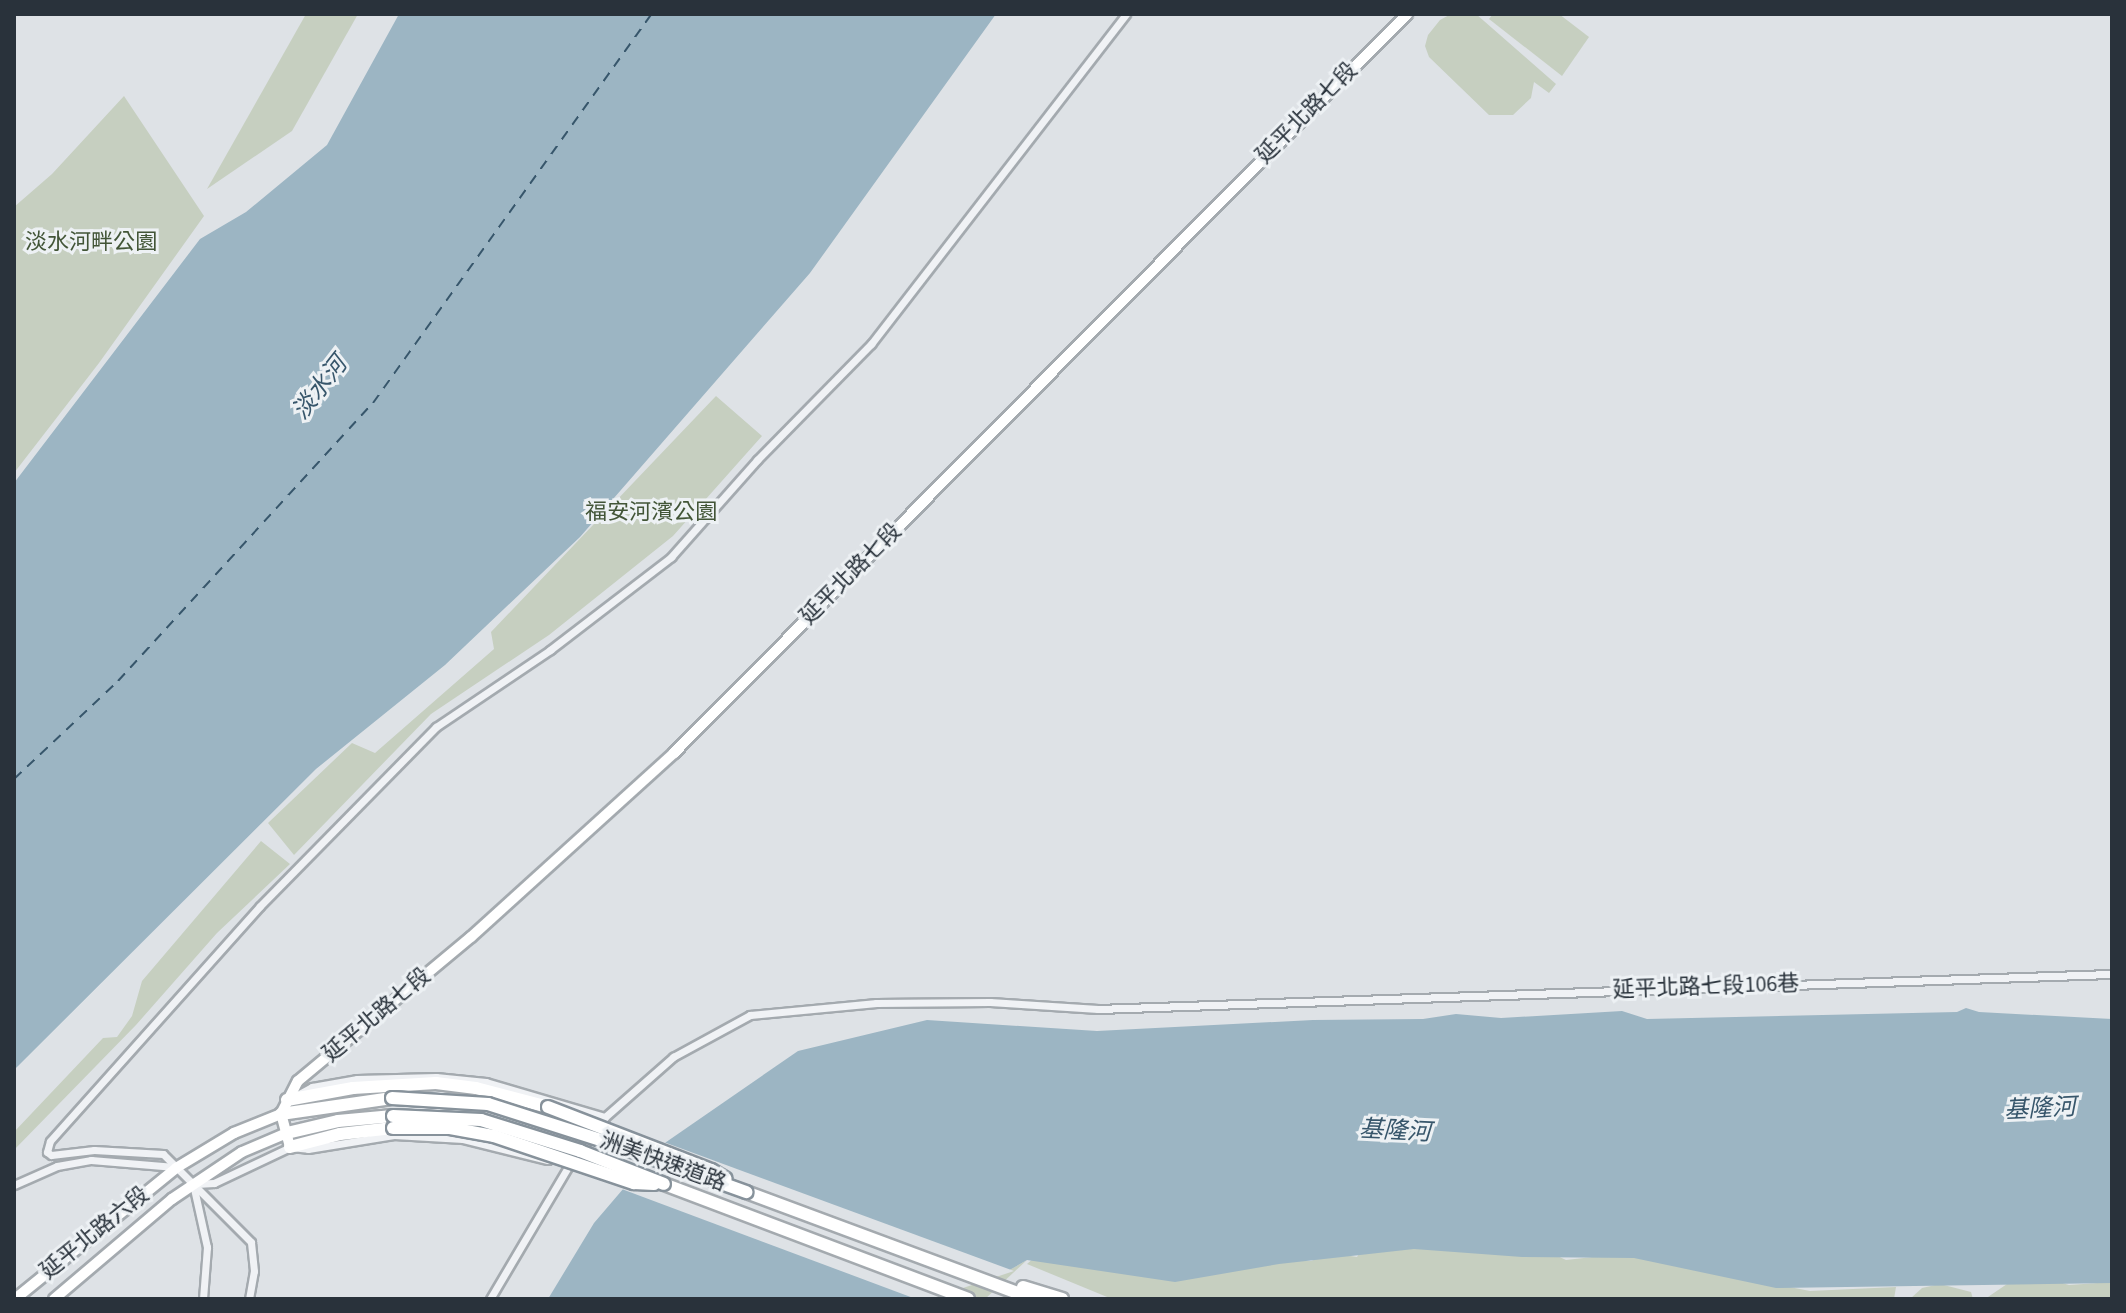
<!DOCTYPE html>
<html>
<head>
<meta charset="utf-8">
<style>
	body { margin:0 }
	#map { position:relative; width:2126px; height:1313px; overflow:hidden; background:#dee2e6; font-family:"Source Sans 3","Noto Sans TC",sans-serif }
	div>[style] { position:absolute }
	.green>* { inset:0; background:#c6cfc0 }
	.water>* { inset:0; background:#9cb5c3 }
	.pier>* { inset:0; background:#dee2e6 }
	.ferry>* { height:2px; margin-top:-1px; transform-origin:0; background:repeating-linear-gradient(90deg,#37566b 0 10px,transparent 0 18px) }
	.roads { filter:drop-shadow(2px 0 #a4aaaf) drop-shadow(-2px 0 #a4aaaf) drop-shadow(0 2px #a4aaaf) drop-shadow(0 -2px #a4aaaf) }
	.street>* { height:7px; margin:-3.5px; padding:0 3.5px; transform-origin:3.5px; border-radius:3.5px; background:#f0f2f5 }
	.secondary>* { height:10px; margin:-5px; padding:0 5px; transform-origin:5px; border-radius:5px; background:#fff }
	.highway>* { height:12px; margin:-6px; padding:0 6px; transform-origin:6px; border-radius:6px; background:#fff }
	.bridges { filter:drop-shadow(2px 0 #87929b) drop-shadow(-2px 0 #87929b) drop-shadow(0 2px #87929b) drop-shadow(0 -2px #87929b) }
	.highway-bridge>* { height:12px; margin:-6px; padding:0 6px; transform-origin:6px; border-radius:6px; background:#fff }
	span { translate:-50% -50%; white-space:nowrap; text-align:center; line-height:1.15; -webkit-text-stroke:6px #edf1f4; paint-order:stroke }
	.street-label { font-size:22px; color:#29323b }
	.park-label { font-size:22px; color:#425537 }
	.water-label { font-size:24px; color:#37566b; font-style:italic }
	.frame { position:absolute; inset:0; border:16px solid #29323b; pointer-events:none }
</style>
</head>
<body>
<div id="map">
	<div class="green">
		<div style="clip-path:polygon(306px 14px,358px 14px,292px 131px,207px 189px)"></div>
		<div style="clip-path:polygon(1476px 14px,1556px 84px,1549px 93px,1534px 82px,1531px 98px,1513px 115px,1489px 115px,1429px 57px,1425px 46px,1428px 35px,1440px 20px,1451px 14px)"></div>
		<div style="clip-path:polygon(1493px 14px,1559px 14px,1589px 37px,1562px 76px,1489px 19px)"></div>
		<div style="clip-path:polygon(124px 96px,204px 216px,99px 363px,14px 473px,14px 207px,52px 174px)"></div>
		<div style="clip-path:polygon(716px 396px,762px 436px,673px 536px,549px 635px,431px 714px,294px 855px,268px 823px,352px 743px,375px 753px,494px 649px,491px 632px)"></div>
		<div style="clip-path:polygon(261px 841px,290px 864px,217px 933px,136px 1025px,14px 1150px,14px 1132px,103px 1038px,117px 1037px,132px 1016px,142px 981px)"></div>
		<div style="clip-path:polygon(1364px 1246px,1551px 1253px,1566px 1260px,1619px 1254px,1810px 1291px,1896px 1287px,1894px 1299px,1112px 1299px,1027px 1264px,1036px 1256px,1311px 1261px,1332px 1253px,1357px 1257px)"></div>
		<div style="clip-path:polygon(1027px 1260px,985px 1299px,921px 1299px,1006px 1272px)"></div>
		<div style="clip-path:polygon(2049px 1279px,2069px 1285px,2112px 1282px,2112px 1299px,1985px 1299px,2007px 1284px,2041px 1284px)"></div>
		<div style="clip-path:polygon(1940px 1284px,1971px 1292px,1973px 1299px,1910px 1299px,1922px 1288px)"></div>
	</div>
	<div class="water">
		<div style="clip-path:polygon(399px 14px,996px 14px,810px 273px,580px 537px,445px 665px,316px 769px,14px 1070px,14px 483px,200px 239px,246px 212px,327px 145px)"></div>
		<div style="clip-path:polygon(1966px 1008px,1979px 1012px,2112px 1019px,2112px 1283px,1776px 1288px,1634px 1258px,1522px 1257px,1414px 1249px,1279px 1264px,1175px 1282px,1027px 1260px,1006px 1272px,921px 1299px,548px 1299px,594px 1223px,659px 1147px,798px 1051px,927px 1020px,1097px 1031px,1313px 1020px,1423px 1019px,1456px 1014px,1501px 1018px,1622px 1011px,1647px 1019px,1957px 1012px)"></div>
	</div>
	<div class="pier">
		<div style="clip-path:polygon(661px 1141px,1014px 1271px,930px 1299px,916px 1299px,619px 1188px)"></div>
	</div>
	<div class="ferry">
		<div style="left:14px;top:779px;width:143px;rotate:-43.3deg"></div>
		<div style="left:118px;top:681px;width:377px;rotate:-47.5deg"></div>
		<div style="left:373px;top:403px;width:478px;rotate:-54.4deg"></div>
	</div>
	<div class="roads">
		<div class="street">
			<div style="left:299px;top:1094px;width:15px;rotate:-28deg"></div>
			<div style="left:312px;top:1087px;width:46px;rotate:-10.1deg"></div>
			<div style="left:357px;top:1079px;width:79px;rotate:-1.5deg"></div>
			<div style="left:436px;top:1077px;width:50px;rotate:5.7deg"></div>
			<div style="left:486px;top:1082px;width:124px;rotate:16.4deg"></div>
			<div style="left:193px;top:1184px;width:65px;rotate:77.5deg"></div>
			<div style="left:207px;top:1247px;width:52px;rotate:94.4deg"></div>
			<div style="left:196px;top:1184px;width:18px;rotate:-3deg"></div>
			<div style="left:214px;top:1183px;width:84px;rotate:-25.3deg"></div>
			<div style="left:290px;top:1147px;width:18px;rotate:6deg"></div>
			<div style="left:308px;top:1149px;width:87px;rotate:-9.2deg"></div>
			<div style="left:394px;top:1135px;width:69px;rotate:3.3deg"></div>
			<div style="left:463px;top:1139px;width:87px;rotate:14deg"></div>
			<div style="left:14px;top:1185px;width:47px;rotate:-23.8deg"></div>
			<div style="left:57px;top:1166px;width:35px;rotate:-10deg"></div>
			<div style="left:91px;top:1160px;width:84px;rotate:4.8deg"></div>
			<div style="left:249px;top:1299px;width:28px;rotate:-80deg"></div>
			<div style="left:254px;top:1271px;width:29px;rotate:-96deg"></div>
			<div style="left:251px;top:1242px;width:124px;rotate:-135deg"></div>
			<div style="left:163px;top:1154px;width:69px;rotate:-176.7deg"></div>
			<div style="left:94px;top:1150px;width:43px;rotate:173.4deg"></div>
			<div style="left:51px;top:1155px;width:5px;rotate:-143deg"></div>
			<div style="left:47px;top:1152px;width:11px;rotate:-75deg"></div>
			<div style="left:50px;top:1141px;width:315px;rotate:-48.2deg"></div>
			<div style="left:260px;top:906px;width:251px;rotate:-45.5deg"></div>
			<div style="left:436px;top:727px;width:138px;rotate:-34deg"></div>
			<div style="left:550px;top:650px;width:153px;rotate:-37.5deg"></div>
			<div style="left:671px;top:557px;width:130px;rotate:-48.4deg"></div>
			<div style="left:757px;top:460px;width:163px;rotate:-45.5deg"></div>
			<div style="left:871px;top:344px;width:417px;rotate:-52.3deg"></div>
			<div style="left:490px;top:1299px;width:153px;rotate:-59.4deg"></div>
			<div style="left:568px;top:1167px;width:62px;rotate:-53.5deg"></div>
			<div style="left:605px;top:1117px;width:91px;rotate:-41.4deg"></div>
			<div style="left:673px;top:1057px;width:88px;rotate:-28.6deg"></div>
			<div style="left:750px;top:1015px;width:127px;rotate:-5.4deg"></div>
			<div style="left:876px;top:1003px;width:114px;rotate:-0.5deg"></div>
			<div style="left:990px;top:1002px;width:108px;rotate:3.7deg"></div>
			<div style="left:1098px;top:1009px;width:1015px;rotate:-1.98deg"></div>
		</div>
		<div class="secondary">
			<div style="left:290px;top:1147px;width:34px;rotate:-105deg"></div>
			<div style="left:281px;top:1114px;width:37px;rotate:-63deg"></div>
			<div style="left:298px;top:1081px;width:225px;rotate:-39.8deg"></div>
			<div style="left:471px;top:937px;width:274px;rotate:-42.2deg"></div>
			<div style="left:674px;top:753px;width:1041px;rotate:-45.23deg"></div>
			<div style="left:15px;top:1299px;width:208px;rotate:-39.1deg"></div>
			<div style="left:176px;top:1168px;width:68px;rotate:-31.1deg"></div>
			<div style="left:234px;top:1133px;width:51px;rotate:-22deg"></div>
			<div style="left:54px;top:1299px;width:155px;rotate:-40.3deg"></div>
			<div style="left:172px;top:1199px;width:84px;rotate:-33.9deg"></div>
			<div style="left:242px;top:1152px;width:49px;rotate:-22.9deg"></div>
		</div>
		<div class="highway">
			<div style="left:287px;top:1100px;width:67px;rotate:-10.3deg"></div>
			<div style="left:353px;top:1088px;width:83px;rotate:-3.4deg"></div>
			<div style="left:436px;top:1083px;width:40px;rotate:7.1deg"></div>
			<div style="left:476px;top:1088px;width:74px;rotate:14.8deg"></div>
			<div style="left:281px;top:1114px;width:112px;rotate:-8.2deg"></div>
			<div style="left:287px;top:1133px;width:52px;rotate:-13.2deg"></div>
			<div style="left:338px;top:1121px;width:55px;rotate:-5.2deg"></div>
			<div style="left:290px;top:1147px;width:52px;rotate:-14.6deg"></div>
			<div style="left:340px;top:1134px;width:53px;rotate:-6.5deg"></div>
			<div style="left:664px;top:1184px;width:325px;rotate:20.7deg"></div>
			<div style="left:746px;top:1192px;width:306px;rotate:20.4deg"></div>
			<div style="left:1023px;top:1287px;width:41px;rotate:17.1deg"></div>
		</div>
	</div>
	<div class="bridges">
		<div class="highway-bridge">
			<div style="left:392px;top:1098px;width:96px;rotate:3.6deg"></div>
			<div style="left:488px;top:1104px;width:128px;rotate:17.7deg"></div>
			<div style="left:610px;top:1143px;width:145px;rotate:19.8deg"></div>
			<div style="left:548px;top:1107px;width:175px;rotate:21.1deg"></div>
			<div style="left:711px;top:1170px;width:17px;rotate:31deg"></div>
			<div style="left:393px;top:1116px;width:88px;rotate:2.6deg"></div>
			<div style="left:481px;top:1120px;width:104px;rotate:17.4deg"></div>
			<div style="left:580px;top:1151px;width:90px;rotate:21.4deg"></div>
			<div style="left:393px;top:1128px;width:57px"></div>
			<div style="left:450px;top:1128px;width:45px;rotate:10.3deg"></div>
			<div style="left:494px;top:1136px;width:148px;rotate:18.6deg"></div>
			<div style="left:634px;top:1183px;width:20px;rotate:3deg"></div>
		</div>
	</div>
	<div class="street-label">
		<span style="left:1307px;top:113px;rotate:-45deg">延平北路七段</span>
		<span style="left:851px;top:574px;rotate:-45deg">延平北路七段</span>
		<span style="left:1706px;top:987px;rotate:-2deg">延平北路七段106巷</span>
		<span style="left:377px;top:1015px;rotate:-40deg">延平北路七段</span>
		<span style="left:663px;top:1162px;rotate:20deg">洲美快速道路</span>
		<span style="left:95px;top:1233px;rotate:-39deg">延平北路六段</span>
	</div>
	<div class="park-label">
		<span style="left:91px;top:243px">淡水河畔公園</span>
		<span style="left:651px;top:513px">福安河濱公園</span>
	</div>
	<div class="water-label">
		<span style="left:320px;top:388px;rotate:-52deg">淡水河</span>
		<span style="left:2040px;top:1109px;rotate:-3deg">基隆河</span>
		<span style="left:1395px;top:1131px;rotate:3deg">基隆河</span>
	</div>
	<div class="frame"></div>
</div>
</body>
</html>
